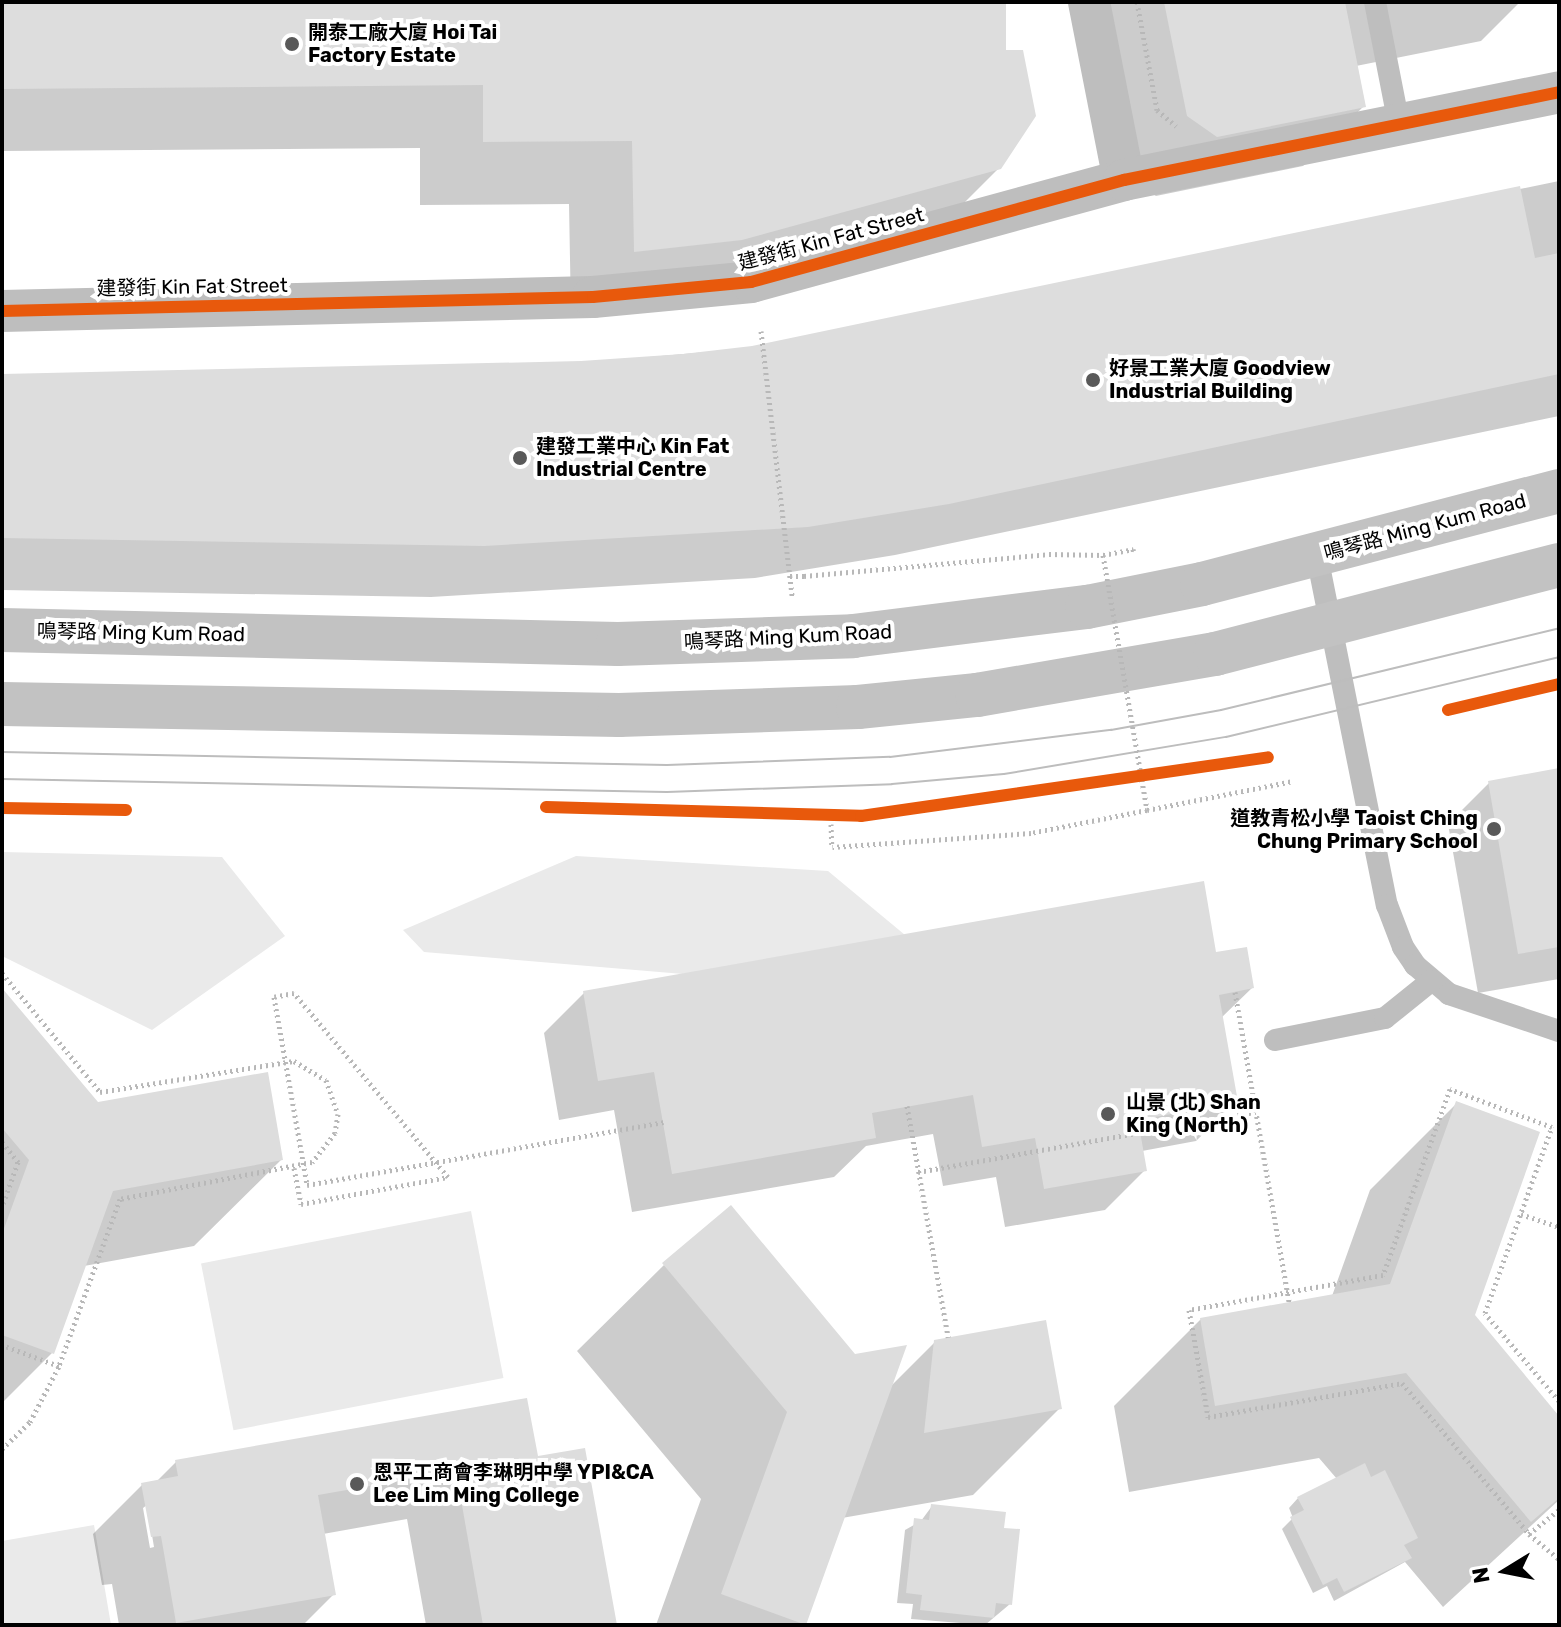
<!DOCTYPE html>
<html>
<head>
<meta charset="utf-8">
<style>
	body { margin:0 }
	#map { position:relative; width:1561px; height:1627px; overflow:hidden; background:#fff; font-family:Rubik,"Noto Sans TC",sans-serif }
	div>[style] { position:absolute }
	.green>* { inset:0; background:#eaeaea; transform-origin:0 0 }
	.shadow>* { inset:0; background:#0003 }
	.building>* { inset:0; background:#ddd }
	.path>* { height:5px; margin-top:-2.5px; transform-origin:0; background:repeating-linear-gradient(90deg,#b8b8b8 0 2px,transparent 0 6px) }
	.lane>* { height:22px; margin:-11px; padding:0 11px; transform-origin:11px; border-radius:11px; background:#bebebe }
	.street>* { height:42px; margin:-21px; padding:0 21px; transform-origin:21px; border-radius:21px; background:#bebebe }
	.secondary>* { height:44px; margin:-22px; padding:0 22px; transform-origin:22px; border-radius:22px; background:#c2c2c2 }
	.tram>* { height:2px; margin:-1px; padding:0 1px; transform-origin:1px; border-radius:1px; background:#bdbdbd }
	.path-bridge>* { height:5px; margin-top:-2.5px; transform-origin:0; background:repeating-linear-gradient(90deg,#b8b8b8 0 2px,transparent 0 6px) }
	.cycleway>* { height:12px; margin:-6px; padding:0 6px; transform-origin:6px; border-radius:6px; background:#e8590c }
	.dots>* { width:22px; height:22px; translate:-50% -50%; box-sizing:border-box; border:4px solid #fff; border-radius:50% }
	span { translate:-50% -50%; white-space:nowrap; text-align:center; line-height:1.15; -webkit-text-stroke:8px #fff; paint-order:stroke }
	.poi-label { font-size:20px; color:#000; font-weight:700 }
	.left { translate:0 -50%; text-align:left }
	.right { translate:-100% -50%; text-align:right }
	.street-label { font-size:20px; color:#000 }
	.frame { position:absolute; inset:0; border:4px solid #000; pointer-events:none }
	.north { position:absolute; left:1465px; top:1531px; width:80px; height:80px; -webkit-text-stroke:6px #fff; paint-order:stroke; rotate:260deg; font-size:22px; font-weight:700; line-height:32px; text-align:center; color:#000 }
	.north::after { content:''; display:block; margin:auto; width:28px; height:36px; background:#000; clip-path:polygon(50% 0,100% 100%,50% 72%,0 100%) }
</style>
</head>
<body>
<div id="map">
	<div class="green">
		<div style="clip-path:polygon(2px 852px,222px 857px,285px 936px,152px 1030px,2px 956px)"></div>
		<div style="clip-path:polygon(576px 856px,828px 871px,905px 935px,683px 974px,424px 952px,403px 930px)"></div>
		<div style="left:471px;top:1211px;width:170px;height:275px;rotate:79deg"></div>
		<div style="clip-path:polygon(94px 1525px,111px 1625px,2px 1625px,2px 1541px)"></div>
	</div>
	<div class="shadow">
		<div style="clip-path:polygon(2px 2px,1002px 2px,999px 168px,935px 232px,571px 315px,569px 204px,420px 205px,420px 148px,2px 151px)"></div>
		<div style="clip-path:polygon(1093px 2px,1520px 2px,1481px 41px,1356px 66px,1364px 106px,1303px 166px,1156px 196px,1127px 177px)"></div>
		<div style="clip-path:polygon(1559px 181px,1559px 416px,895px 555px,755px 578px,431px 597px,2px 590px,2px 376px,581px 363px,752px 348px)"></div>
		<div style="clip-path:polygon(1559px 770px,1559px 979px,1478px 993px,1448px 824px,1489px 783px)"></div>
		<div style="clip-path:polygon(1215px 955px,1252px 988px,1221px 1018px,1236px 1102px,1196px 1141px,1142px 1151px,1145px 1170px,1105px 1210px,1005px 1227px,996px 1177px,943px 1186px,933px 1134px,866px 1146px,834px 1177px,632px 1212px,614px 1110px,559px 1120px,544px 1033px,584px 993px)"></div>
		<div style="clip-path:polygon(2px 991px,97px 1104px,281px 1160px,194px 1246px,84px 1266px,52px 1353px,2px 1403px)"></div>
		<div style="clip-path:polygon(1456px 1104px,1473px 1315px,1559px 1419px,1559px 1500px,1443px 1607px,1405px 1562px,1334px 1601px,1327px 1586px,1313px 1593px,1282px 1529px,1293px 1518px,1289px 1508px,1298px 1498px,1337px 1479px,1319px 1458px,1129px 1492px,1114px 1406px,1201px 1319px,1332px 1296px,1370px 1190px)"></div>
		<div style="clip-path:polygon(664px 1265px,854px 1356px,890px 1387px,935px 1342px,1060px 1408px,973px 1495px,842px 1518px,803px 1625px,656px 1625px,701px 1499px,577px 1351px)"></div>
		<div style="clip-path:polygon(evenodd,536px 1459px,615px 1625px,426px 1625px,407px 1519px,323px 1534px,334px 1594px,303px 1625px,119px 1625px,112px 1584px,102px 1585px,93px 1534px,142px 1485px,156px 1482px,176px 1462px,536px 1459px,147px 1505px,154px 1547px,150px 1548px,143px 1508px,147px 1505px)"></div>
		<div style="clip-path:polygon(932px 1506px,1002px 1530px,1010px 1604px,985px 1625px,911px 1619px,913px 1604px,897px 1603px,905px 1530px,921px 1521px)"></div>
	</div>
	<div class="building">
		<div style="clip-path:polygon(2px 2px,1006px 2px,1006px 50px,1023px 50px,1036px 116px,1001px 169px,742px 240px,634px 252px,632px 141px,483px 142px,483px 85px,2px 89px)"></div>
		<div style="clip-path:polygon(1164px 2px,1345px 2px,1366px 107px,1217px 137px,1187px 116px)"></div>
		<div style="clip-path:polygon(1520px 186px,1535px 258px,1559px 253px,1559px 374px,949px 504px,808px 527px,484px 546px,2px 538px,2px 374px,581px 361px,683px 354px,752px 346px)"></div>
		<div style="clip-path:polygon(1559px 768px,1559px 947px,1518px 954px,1488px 781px)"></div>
		<div style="clip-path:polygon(1204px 881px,1216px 952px,1247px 947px,1254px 988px,1219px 995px,1238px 1102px,1138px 1120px,1147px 1171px,1044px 1189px,1035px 1138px,982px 1147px,973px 1095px,872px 1113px,876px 1138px,672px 1174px,654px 1072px,598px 1081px,583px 991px)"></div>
		<div style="clip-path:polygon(2px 988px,98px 1102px,268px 1072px,283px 1160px,113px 1191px,54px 1354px,2px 1335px,2px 1234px,29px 1160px,2px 1128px)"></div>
		<div style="clip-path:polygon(1456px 1101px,1540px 1132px,1475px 1315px,1559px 1416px,1559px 1498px,1531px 1522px,1406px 1373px,1215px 1406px,1200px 1318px,1390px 1284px)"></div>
		<div style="clip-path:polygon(731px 1205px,855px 1354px,907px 1345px,806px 1625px,721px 1594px,787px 1412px,662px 1263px)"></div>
		<div style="clip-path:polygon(1046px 1320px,1062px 1409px,924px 1433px,934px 1340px)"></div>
		<div style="clip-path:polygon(527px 1398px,538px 1456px,585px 1448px,617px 1625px,483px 1625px,456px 1471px,318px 1495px,336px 1595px,176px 1623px,161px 1536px,151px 1537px,141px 1483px,178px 1476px,175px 1460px)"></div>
		<div style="clip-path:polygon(1365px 1463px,1371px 1477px,1385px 1470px,1418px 1538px,1404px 1545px,1412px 1558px,1344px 1592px,1337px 1578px,1323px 1585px,1290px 1517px,1304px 1510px,1297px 1497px)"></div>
		<div style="clip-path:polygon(931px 1504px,1006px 1512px,1004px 1528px,1020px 1529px,1012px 1605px,996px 1603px,994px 1618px,920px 1610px,922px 1595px,906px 1593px,914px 1518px,929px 1520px)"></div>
	</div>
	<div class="path">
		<div style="left:1137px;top:2px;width:110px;rotate:79.5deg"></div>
		<div style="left:1157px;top:110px;width:25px;rotate:40deg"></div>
		<div style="left:761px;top:331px;width:267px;rotate:83.3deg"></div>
		<div style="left:1103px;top:555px;width:31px;rotate:-11deg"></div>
		<div style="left:1133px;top:549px;width:5px;rotate:79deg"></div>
		<div style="left:790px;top:576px;width:14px"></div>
		<div style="left:1147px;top:810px;width:149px;rotate:-11.2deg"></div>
		<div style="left:831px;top:824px;width:23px;rotate:88deg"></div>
		<div style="left:2px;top:973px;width:154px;rotate:50.5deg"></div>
		<div style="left:100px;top:1092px;width:196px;rotate:-9.1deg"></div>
		<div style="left:294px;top:1061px;width:37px;rotate:31deg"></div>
		<div style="left:326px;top:1080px;width:36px;rotate:71deg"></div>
		<div style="left:338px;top:1114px;width:19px;rotate:99deg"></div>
		<div style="left:335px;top:1133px;width:37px;rotate:128deg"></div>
		<div style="left:312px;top:1162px;width:196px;rotate:169.1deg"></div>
		<div style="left:120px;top:1199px;width:178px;rotate:110.1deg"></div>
		<div style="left:59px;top:1366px;width:61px;rotate:-159.8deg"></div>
		<div style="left:907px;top:1106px;width:235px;rotate:79.9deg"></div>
		<div style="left:2px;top:1142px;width:26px;rotate:51deg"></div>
		<div style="left:18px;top:1162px;width:48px;rotate:109.6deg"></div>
		<div style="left:294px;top:1168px;width:37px;rotate:79deg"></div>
		<div style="left:301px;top:1204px;width:149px;rotate:-10.4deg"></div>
		<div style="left:448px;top:1177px;width:78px;rotate:-129.8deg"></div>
		<div style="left:918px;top:1172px;width:343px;rotate:-10.1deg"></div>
		<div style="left:1521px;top:1214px;width:40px;rotate:18.9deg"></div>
		<div style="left:1559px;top:1401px;width:115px;rotate:-130.1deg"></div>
		<div style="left:1485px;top:1313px;width:198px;rotate:-70.2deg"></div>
		<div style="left:1552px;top:1127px;width:109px;rotate:-159.6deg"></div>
		<div style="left:1450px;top:1089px;width:198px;rotate:109.8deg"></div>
		<div style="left:1383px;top:1275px;width:197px;rotate:169.8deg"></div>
		<div style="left:1189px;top:1310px;width:109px;rotate:79.9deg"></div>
		<div style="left:1208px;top:1417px;width:197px;rotate:-9.9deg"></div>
		<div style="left:1402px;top:1383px;width:197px;rotate:49.9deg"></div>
		<div style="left:1529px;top:1534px;width:39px;rotate:40deg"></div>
		<div style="left:2px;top:1449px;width:39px;rotate:-44deg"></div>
		<div style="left:30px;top:1422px;width:63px;rotate:-62.6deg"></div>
		<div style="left:1529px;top:1534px;width:38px;rotate:-39deg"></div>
	</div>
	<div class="lane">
		<div style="left:1375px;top:2px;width:124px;rotate:78.9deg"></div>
		<div style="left:1317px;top:556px;width:356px;rotate:78.7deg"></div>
		<div style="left:1387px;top:905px;width:45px;rotate:69.1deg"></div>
		<div style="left:1403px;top:947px;width:22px;rotate:56deg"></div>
		<div style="left:1415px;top:965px;width:45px;rotate:40.5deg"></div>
		<div style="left:1449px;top:994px;width:116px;rotate:18.6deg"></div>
		<div style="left:1275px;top:1040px;width:112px;rotate:-11.3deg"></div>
		<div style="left:1385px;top:1018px;width:59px;rotate:-38.8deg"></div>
	</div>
	<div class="street">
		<div style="left:1089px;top:2px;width:181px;rotate:78.9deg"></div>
		<div style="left:2px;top:311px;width:591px;rotate:-1.36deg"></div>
		<div style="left:593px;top:297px;width:159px;rotate:-5.4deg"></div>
		<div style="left:751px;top:282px;width:387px;rotate:-15.3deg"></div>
		<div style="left:1124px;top:180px;width:444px;rotate:-11.4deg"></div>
	</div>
	<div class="secondary">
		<div style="left:2px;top:630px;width:616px;rotate:1.3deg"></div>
		<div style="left:618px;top:644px;width:235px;rotate:-1.9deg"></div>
		<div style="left:853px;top:636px;width:236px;rotate:-7.1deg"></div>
		<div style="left:1087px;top:607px;width:117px;rotate:-11.3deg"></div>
		<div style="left:1202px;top:584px;width:369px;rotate:-14.6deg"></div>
		<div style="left:2px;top:704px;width:617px;rotate:1.02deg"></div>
		<div style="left:619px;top:715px;width:239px;rotate:-1.9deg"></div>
		<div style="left:858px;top:707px;width:120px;rotate:-5.8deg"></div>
		<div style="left:977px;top:695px;width:242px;rotate:-9.8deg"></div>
		<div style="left:1215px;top:654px;width:355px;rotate:-14.5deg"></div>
	</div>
	<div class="tram">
		<div style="left:2px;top:752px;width:665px;rotate:1.12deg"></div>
		<div style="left:667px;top:765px;width:223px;rotate:-2.1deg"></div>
		<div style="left:890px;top:757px;width:223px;rotate:-7deg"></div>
		<div style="left:1111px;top:730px;width:112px;rotate:-10.3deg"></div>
		<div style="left:1221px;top:710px;width:348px;rotate:-13.6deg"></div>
		<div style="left:2px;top:779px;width:665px;rotate:1.12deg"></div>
		<div style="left:667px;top:792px;width:225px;rotate:-2deg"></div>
		<div style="left:892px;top:784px;width:112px;rotate:-5.1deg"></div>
		<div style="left:1004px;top:774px;width:225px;rotate:-9.5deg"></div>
		<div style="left:1226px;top:737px;width:342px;rotate:-13.5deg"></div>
	</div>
	<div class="path-bridge">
		<div style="left:804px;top:576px;width:246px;rotate:-5.1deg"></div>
		<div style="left:1049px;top:554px;width:54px;rotate:1.1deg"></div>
		<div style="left:1103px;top:555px;width:259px;rotate:80.2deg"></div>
		<div style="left:1147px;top:810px;width:118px;rotate:168.8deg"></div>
		<div style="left:1031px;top:833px;width:199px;rotate:176deg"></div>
		<div style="left:1235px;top:992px;width:315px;rotate:80.1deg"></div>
		<div style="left:398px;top:1117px;width:162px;rotate:-130deg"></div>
		<div style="left:294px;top:993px;width:20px;rotate:169deg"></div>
		<div style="left:274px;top:997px;width:191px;rotate:80deg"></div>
		<div style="left:307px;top:1185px;width:362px;rotate:-10deg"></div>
	</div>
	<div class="cycleway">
		<div style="left:2px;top:311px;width:591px;rotate:-1.36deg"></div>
		<div style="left:593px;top:297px;width:159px;rotate:-5.4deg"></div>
		<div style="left:751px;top:282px;width:387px;rotate:-15.3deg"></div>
		<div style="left:1124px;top:180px;width:444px;rotate:-11.4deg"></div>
		<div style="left:1448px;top:710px;width:114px;rotate:-13.2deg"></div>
		<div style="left:546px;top:807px;width:315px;rotate:1.6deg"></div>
		<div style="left:861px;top:816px;width:411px;rotate:-8.2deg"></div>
		<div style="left:2px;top:808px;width:124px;rotate:0.9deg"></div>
	</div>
	<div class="dots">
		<div style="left:292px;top:44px;background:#595959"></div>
		<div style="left:1093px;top:380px;background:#595959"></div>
		<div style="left:520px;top:458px;background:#595959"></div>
		<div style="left:1494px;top:829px;background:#595959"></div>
		<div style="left:1108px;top:1114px;background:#595959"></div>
		<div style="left:357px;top:1484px;background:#595959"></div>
	</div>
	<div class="poi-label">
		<span class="left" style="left:308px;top:44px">開泰工廠大廈 Hoi Tai<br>Factory Estate</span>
		<span class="left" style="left:1109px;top:380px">好景工業大廈 Goodview<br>Industrial Building</span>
		<span class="left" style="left:536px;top:458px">建發工業中心 Kin Fat<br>Industrial Centre</span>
		<span class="right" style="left:1478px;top:830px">道教青松小學 Taoist Ching<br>Chung Primary School</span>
		<span class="left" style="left:1126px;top:1114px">山景 (北) Shan<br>King (North)</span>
		<span class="left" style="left:373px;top:1484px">恩平工商會李琳明中學 YPI&amp;CA<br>Lee Lim Ming College</span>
	</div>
	<div class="street-label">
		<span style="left:831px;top:239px;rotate:-15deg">建發街 Kin Fat Street</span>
		<span style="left:192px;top:287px;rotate:-1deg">建發街 Kin Fat Street</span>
		<span style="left:1425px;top:527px;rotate:-15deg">鳴琴路 Ming Kum Road</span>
		<span style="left:141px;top:633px;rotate:1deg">鳴琴路 Ming Kum Road</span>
		<span style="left:788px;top:637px;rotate:-3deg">鳴琴路 Ming Kum Road</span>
	</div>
	<div class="frame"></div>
	<div class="north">N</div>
</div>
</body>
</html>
